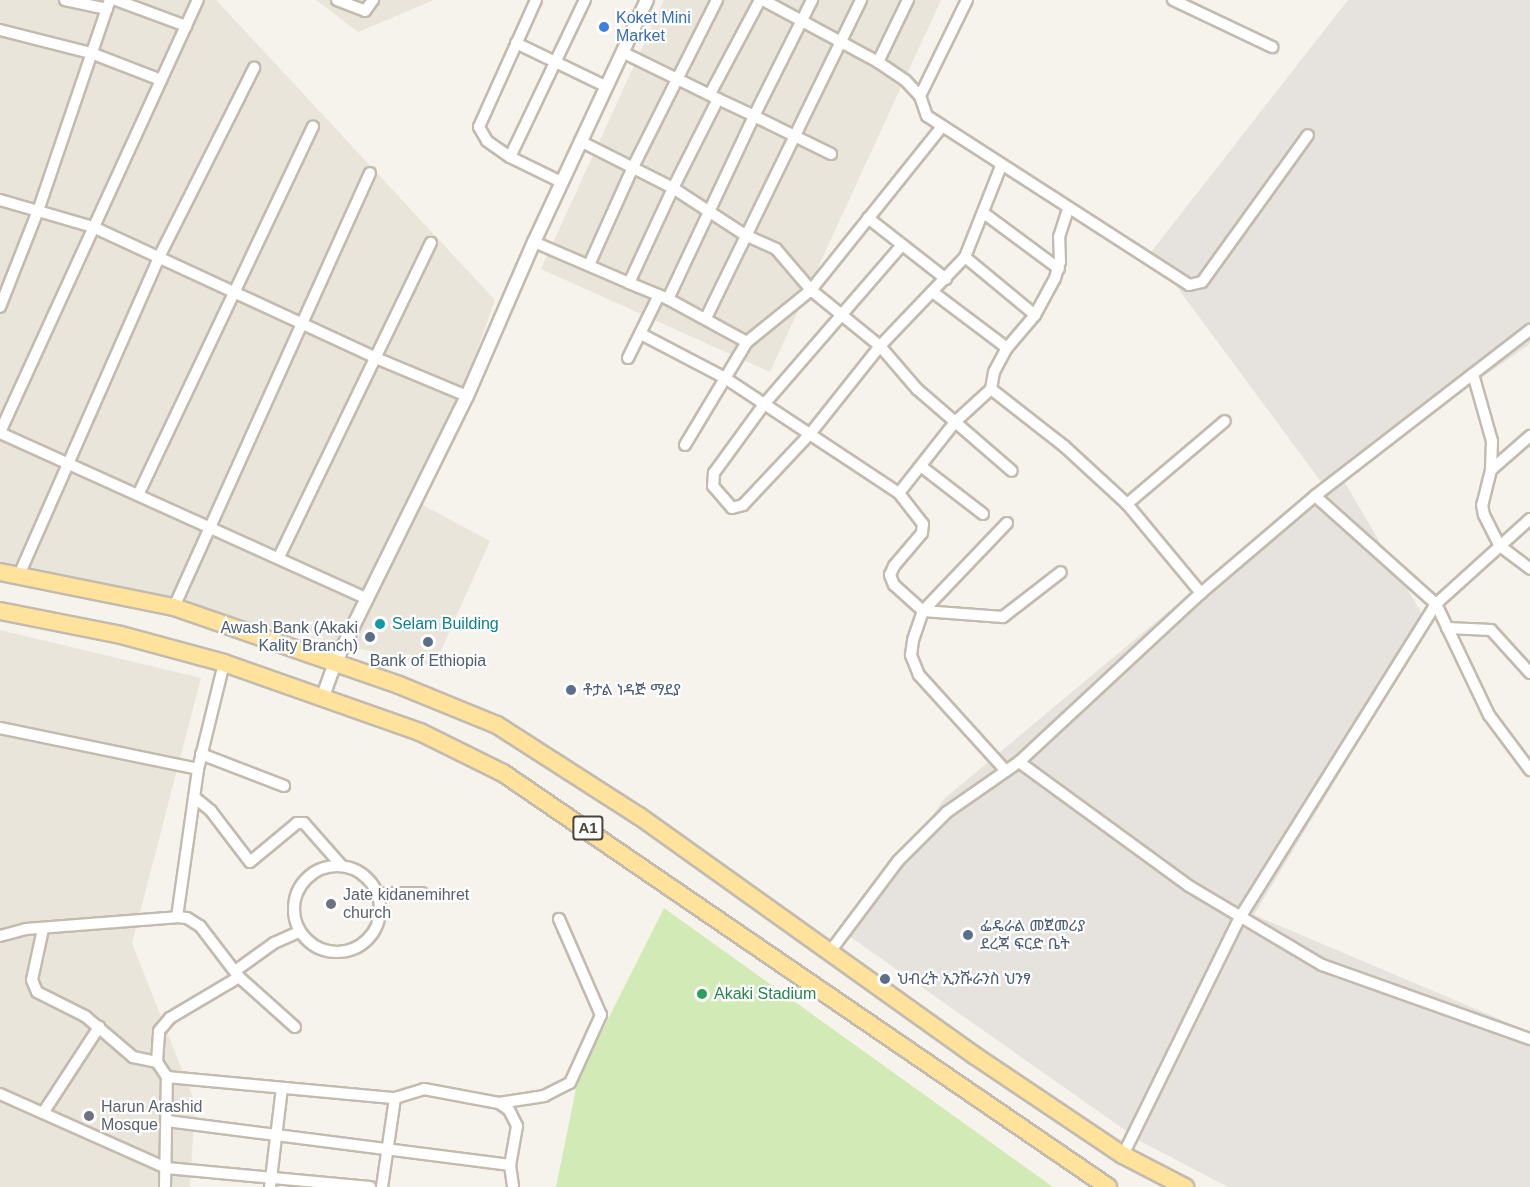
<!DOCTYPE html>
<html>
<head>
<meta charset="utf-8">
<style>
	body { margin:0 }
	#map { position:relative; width:1530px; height:1187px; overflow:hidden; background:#f6f3ec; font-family:Helvetica,"Noto Sans Ethiopic",sans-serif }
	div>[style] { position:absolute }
	.residential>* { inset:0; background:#eae5da }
	.industrial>* { inset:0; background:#e6e2dd }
	.green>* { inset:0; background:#d2eab5 }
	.roads { filter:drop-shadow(2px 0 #c2bbae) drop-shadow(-2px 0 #c2bbae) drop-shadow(0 2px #c2bbae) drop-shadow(0 -2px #c2bbae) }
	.minor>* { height:10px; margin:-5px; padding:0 5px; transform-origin:5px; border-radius:5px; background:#fff }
	.minor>.ring { margin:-5px; padding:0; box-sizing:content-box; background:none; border:10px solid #fff; border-radius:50% }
	.tertiary>* { height:12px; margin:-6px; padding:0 6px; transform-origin:6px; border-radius:6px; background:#fff }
	.primary>* { height:16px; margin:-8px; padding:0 8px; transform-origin:8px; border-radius:8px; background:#ffe39c }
	.dots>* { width:16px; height:16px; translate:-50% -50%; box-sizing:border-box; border:3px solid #fff; border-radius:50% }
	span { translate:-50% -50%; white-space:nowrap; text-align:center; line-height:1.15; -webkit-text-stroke:4.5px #fff; paint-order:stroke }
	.shield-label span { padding:2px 4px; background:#fff; border:2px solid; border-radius:4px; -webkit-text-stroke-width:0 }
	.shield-label { font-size:15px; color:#4b4439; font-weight:700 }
	.shop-label { font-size:16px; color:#366cbe }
	.left { translate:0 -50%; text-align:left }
	.culture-label { font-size:16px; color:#0d838f }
	.service-label { font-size:16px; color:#4e5e75 }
	.right { translate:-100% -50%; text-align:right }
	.worship-label { font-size:16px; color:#5b616d }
	.leisure-label { font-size:16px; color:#27864d }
</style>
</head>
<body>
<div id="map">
	<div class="residential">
		<div style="clip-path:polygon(0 0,216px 0,495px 300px,458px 403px,408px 497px,490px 541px,434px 666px,0 565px)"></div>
		<div style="clip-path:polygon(316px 0,434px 0,358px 32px)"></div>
		<div style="clip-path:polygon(664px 0,941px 0,770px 372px,541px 269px)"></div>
		<div style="clip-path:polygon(0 630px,201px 678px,132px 943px,195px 1103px,190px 1187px,0 1187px)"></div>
	</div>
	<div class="industrial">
		<div style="clip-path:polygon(1348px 0,1530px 0,1530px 344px,1341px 476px,1429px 626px,1254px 915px,1530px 1032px,1530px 1187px,1228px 1187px,1142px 1142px,849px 936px,944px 799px,1322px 483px,1151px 252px)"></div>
	</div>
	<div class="green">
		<div style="clip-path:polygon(664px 908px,1053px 1187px,556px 1187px,578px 1079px)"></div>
	</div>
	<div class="roads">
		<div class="minor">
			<div style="left:65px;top:0;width:43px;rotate:12.1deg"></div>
			<div style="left:116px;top:0;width:75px;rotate:20.4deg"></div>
			<div style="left:337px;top:0;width:30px;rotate:21deg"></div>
			<div style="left:365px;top:11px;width:14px;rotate:-54deg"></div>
			<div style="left:536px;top:0;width:139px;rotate:114.2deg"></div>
			<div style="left:479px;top:127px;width:16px;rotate:60deg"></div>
			<div style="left:487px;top:141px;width:28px;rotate:35deg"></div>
			<div style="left:510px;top:157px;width:57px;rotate:26.1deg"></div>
			<div style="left:763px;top:0;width:131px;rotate:28.3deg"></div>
			<div style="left:878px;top:62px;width:32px;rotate:34deg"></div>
			<div style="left:905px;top:80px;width:22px;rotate:47deg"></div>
			<div style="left:967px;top:0;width:107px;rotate:116.1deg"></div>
			<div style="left:920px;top:96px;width:21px;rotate:71deg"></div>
			<div style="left:927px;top:116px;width:312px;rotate:32.8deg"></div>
			<div style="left:1189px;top:285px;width:13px;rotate:-13deg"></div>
			<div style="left:1202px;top:282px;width:181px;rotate:-54.2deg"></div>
			<div style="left:1173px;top:0;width:110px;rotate:25.4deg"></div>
			<div style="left:0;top:30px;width:94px;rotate:14.2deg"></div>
			<div style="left:91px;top:53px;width:75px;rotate:21.1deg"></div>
			<div style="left:516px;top:43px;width:99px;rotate:25.8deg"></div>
			<div style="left:622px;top:52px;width:107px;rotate:26.1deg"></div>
			<div style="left:718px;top:99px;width:100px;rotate:116.8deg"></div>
			<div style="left:673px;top:188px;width:86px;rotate:33.1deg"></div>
			<div style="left:745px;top:235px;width:34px;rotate:24deg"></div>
			<div style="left:776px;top:249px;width:54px;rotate:49.5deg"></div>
			<div style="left:811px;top:290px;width:89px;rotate:39.1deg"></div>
			<div style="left:880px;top:346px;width:57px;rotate:49.3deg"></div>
			<div style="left:917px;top:389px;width:125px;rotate:40.8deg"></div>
			<div style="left:878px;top:62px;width:69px;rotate:-64.2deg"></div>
			<div style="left:710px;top:94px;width:106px;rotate:-62deg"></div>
			<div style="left:718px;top:99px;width:40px;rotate:25deg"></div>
			<div style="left:754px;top:116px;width:130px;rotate:-63.4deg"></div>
			<div style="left:510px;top:157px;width:174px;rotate:-64.5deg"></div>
			<div style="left:0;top:200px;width:97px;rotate:16.2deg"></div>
			<div style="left:93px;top:227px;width:312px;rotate:24.8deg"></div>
			<div style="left:376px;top:358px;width:99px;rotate:22.7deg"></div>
			<div style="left:985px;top:214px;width:92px;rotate:36.6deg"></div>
			<div style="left:868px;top:218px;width:99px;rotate:38deg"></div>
			<div style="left:534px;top:242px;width:103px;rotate:23.3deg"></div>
			<div style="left:629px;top:283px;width:105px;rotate:-65.1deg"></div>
			<div style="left:673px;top:188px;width:104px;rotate:-153.2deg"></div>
			<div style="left:902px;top:245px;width:209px;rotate:130.9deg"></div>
			<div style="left:765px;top:403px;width:87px;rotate:126.1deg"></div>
			<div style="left:714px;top:473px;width:13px;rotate:94deg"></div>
			<div style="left:713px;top:486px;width:29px;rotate:49deg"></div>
			<div style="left:732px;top:508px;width:11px;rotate:-15deg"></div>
			<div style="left:743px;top:505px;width:98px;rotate:-46.7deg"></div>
			<div style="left:810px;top:434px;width:112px;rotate:-51.5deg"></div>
			<div style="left:880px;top:346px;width:123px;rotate:-46.3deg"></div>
			<div style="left:965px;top:257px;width:98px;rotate:-68.4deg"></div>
			<div style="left:965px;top:257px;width:91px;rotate:39.6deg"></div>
			<div style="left:589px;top:265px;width:107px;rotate:-65.8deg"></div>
			<div style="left:633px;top:167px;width:187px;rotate:-63.3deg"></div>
			<div style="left:629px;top:283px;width:42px;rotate:22.3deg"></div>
			<div style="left:668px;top:299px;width:90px;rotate:28.6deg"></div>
			<div style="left:934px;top:293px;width:91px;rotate:37deg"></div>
			<div style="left:668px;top:299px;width:202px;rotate:-64.8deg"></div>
			<div style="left:754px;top:116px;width:86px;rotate:26.3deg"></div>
			<div style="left:0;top:307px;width:106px;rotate:-68.5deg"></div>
			<div style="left:39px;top:208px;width:220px;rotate:-71.2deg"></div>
			<div style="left:706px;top:318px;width:354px;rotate:-64deg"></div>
			<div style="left:641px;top:334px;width:95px;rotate:27.6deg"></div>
			<div style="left:725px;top:378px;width:209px;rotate:33.5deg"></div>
			<div style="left:628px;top:358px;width:70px;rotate:-63.8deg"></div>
			<div style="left:1473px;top:374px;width:70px;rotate:74.2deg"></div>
			<div style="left:1492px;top:441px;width:29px;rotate:92deg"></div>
			<div style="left:1491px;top:470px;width:36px;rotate:104deg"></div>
			<div style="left:1482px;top:505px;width:10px;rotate:79deg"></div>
			<div style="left:1484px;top:515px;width:35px;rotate:63deg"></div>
			<div style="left:1500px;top:546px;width:38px;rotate:37deg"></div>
			<div style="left:991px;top:389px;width:17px;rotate:-80deg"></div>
			<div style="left:994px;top:372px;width:27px;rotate:-62deg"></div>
			<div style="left:1007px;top:348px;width:43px;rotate:-49.7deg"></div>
			<div style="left:1035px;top:315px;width:42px;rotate:-61.6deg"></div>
			<div style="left:1055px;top:278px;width:17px;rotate:-73deg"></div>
			<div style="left:1060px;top:262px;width:25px;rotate:-92deg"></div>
			<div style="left:1059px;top:237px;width:29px;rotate:-72deg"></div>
			<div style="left:0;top:432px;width:475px;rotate:-65.4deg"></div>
			<div style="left:0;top:433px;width:403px;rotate:24.3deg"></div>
			<div style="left:685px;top:445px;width:120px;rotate:-59deg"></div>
			<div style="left:747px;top:342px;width:82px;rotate:-39.1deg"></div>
			<div style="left:811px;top:290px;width:208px;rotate:-51.3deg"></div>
			<div style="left:922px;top:467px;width:77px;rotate:37.6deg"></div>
			<div style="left:1491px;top:470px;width:52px;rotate:-41.1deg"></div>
			<div style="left:138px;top:495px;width:408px;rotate:-64.6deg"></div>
			<div style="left:1127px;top:504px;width:128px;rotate:-40.3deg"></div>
			<div style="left:1530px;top:519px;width:127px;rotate:137.9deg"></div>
			<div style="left:1436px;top:604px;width:123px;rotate:64.5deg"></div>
			<div style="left:1489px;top:715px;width:69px;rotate:53.3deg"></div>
			<div style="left:1007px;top:523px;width:122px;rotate:133.7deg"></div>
			<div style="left:923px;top:611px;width:39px;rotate:-138deg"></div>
			<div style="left:894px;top:585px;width:11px;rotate:-112deg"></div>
			<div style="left:890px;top:575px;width:10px;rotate:-66deg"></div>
			<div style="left:894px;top:566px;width:43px;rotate:-49.7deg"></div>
			<div style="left:922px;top:533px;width:9px;rotate:-84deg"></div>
			<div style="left:923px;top:524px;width:39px;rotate:-128deg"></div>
			<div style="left:899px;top:493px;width:90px;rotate:-51.7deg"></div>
			<div style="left:955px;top:422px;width:49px;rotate:-42.5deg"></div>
			<div style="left:991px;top:389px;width:93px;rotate:38deg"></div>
			<div style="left:1064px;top:446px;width:86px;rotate:42.6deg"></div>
			<div style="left:1127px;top:504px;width:116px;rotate:50.3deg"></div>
			<div style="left:279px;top:557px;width:349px;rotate:-64.2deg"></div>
			<div style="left:19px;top:575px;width:347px;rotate:-66.2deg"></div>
			<div style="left:159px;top:257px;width:212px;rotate:-63.3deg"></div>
			<div style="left:174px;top:607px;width:476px;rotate:-65.7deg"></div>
			<div style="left:1447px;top:628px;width:44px;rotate:2.6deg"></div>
			<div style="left:1491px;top:630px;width:58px;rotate:47.8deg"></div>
			<div style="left:0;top:728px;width:202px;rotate:11.7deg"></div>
			<div style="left:201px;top:754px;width:89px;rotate:21.1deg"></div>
			<div style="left:1019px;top:762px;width:210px;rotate:36.1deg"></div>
			<div style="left:1189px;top:886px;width:155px;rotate:30.7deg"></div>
			<div style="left:1322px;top:965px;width:221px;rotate:19.6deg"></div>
			<div style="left:1006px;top:771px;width:130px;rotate:-132.2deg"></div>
			<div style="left:919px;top:675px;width:22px;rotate:-112deg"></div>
			<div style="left:911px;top:655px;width:15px;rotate:-82deg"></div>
			<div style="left:913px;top:640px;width:31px;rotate:-71deg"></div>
			<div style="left:923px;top:611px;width:80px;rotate:4.3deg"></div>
			<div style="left:1003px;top:617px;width:73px;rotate:-37.8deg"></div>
			<div style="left:194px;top:797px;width:22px;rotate:39deg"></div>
			<div style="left:211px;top:811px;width:64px;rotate:52.6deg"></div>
			<div style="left:250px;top:862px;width:61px;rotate:-39.7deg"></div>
			<div style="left:297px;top:823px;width:7px"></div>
			<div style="left:304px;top:823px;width:56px;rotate:48.6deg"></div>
			<div class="ring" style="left:294px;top:866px;width:76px;height:76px"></div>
			<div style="left:378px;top:893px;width:44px"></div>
			<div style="left:177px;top:917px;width:10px;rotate:6deg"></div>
			<div style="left:187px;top:918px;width:15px;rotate:32deg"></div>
			<div style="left:200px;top:926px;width:64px;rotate:52.6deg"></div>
			<div style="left:239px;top:977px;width:75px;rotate:41.8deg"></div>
			<div style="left:43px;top:929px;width:52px;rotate:102.2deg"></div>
			<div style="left:32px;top:980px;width:13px;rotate:67deg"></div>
			<div style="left:37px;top:992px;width:54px;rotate:26.6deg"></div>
			<div style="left:85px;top:1016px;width:63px;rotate:40.5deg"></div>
			<div style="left:133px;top:1057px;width:25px;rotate:12deg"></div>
			<div style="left:0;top:936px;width:27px;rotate:-15deg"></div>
			<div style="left:26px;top:929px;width:151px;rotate:-4.5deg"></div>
			<div style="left:177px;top:917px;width:149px;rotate:-81.9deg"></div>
			<div style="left:198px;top:769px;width:109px;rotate:-76.2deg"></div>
			<div style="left:829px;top:953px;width:115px;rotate:-53.1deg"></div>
			<div style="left:898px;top:861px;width:69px;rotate:-45deg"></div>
			<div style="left:947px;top:812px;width:88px;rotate:-34.8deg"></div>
			<div style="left:1019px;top:762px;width:248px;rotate:-42.9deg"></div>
			<div style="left:1201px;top:593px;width:150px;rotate:-40.4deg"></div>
			<div style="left:1315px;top:496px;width:272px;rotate:-37.7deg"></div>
			<div style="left:235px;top:971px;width:48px;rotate:-35.7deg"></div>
			<div style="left:274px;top:943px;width:27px;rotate:-24deg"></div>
			<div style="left:167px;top:1077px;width:229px;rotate:5.3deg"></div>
			<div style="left:395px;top:1098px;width:30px;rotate:-17deg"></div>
			<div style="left:424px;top:1089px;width:76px;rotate:10.6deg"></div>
			<div style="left:499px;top:1103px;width:46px;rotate:-8.8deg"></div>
			<div style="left:544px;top:1096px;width:29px;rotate:-27deg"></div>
			<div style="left:570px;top:1083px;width:75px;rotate:-65.5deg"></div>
			<div style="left:601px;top:1015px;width:105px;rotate:-113.6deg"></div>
			<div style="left:0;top:1094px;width:182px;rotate:24deg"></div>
			<div style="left:166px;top:1168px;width:205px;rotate:5.3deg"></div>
			<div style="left:499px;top:1103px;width:12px;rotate:35deg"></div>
			<div style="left:509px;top:1110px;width:18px;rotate:63deg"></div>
			<div style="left:517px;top:1126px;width:40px;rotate:100deg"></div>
			<div style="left:510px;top:1165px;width:22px;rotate:82deg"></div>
			<div style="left:43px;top:1113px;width:103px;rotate:-56.9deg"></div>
			<div style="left:167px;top:1121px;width:346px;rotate:7.3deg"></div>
			<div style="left:1123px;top:1155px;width:263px;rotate:-63.8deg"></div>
			<div style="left:1239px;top:919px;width:372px;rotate:-58deg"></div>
			<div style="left:1436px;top:604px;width:162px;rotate:-138.2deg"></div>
			<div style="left:165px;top:1187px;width:110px;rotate:-89deg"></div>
			<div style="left:167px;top:1077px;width:18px;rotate:-124deg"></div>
			<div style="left:157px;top:1062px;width:31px;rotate:-86deg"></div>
			<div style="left:159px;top:1031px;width:17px;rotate:-50deg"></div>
			<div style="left:170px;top:1018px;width:80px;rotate:-30.7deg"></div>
			<div style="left:270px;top:1187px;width:100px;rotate:-83.1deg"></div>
			<div style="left:382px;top:1187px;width:90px;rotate:-81.7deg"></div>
		</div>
		<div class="tertiary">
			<div style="left:323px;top:696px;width:35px;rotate:-70deg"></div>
			<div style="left:335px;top:663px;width:298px;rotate:-63.7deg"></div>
			<div style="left:467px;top:396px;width:168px;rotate:-66.5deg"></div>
			<div style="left:534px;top:242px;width:267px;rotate:-65deg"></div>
		</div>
		<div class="primary">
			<div style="left:0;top:572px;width:177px;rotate:11.4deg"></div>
			<div style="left:174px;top:607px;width:238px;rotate:19.1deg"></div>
			<div style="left:399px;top:685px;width:106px;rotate:22.2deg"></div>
			<div style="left:497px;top:725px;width:169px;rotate:32.7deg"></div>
			<div style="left:639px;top:816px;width:412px;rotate:35.5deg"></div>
			<div style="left:974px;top:1055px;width:179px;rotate:33.9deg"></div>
			<div style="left:1123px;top:1155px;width:70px;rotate:27.3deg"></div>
			<div style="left:0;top:611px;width:123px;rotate:11.2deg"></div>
			<div style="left:121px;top:635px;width:107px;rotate:15.2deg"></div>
			<div style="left:224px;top:663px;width:208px;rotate:19.4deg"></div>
			<div style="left:420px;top:732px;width:93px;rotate:26.3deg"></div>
			<div style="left:503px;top:773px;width:733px;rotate:34.38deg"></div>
		</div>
	</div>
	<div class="dots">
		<div style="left:604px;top:27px;background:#3f7fe0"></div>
		<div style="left:380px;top:624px;background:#0f9aa8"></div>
		<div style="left:370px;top:637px;background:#5c6f8a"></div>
		<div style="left:428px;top:642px;background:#5c6f8a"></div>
		<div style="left:571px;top:690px;background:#5c6f8a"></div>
		<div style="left:331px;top:904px;background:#6b7280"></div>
		<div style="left:968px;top:935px;background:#5c6f8a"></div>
		<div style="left:885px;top:979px;background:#5c6f8a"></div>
		<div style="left:702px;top:994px;background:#2e9e5b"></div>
		<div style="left:89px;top:1116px;background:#6b7280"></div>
	</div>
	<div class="shield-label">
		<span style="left:588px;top:828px">A1</span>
	</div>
	<div class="shop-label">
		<span class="left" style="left:616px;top:27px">Koket Mini<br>Market</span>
	</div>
	<div class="culture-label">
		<span class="left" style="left:392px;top:624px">Selam Building</span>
	</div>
	<div class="service-label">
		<span class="right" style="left:358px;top:637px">Awash Bank (Akaki<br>Kality Branch)</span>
		<span style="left:428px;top:661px">Bank of Ethiopia</span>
		<span class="left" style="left:583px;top:690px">ቶታል ነዳጅ ማደያ</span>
		<span class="left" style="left:980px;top:935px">ፌዴራል መጀመሪያ<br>ደረጃ ፍርድ ቤት</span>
		<span class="left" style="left:897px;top:979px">ህብረት ኢንሹራንስ ህንፃ</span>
	</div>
	<div class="worship-label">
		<span class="left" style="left:343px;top:904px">Jate kidanemihret<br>church</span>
		<span class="left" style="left:101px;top:1116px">Harun Arashid<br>Mosque</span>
	</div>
	<div class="leisure-label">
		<span class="left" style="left:714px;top:994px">Akaki Stadium</span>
	</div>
</div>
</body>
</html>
